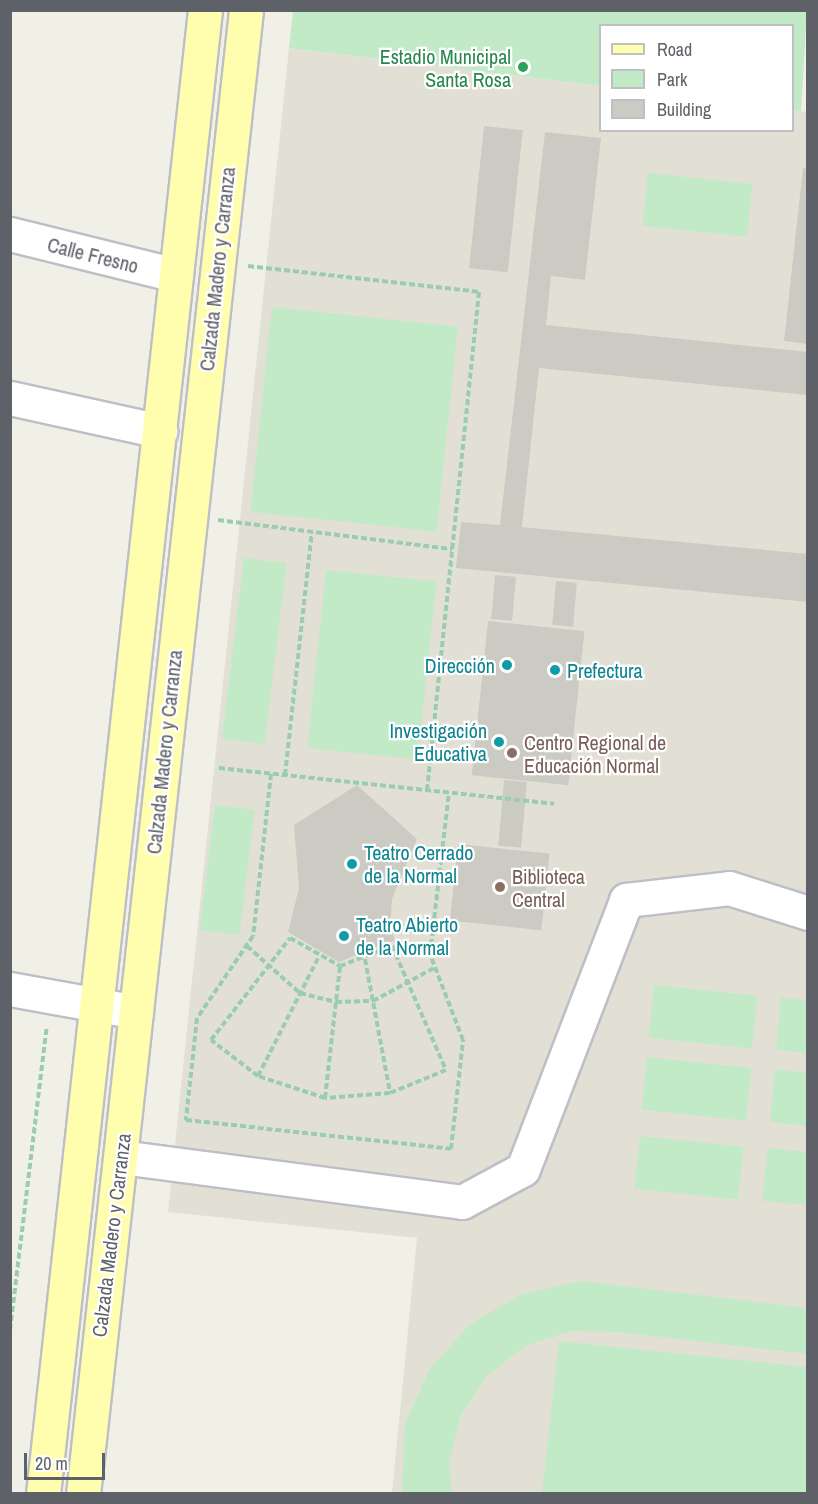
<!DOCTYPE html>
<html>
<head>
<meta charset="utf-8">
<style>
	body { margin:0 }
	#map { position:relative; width:818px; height:1504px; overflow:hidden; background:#f1f0e7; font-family:"Archivo Narrow",sans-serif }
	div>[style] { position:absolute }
	.education>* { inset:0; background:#e2e0d5 }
	.green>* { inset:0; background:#c2eac7; transform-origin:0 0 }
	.building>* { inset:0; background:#cccbc3; transform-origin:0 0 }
	.path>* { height:4px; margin-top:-2px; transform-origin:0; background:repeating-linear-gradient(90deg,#9accaf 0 6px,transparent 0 9px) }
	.roads { filter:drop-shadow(2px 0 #bebfc6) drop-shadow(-2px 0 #bebfc6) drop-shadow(0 2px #bebfc6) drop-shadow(0 -2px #bebfc6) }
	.minor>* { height:33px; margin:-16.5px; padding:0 16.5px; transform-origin:16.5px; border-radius:16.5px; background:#fff }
	.major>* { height:33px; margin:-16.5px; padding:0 16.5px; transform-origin:16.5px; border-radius:16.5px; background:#fffdae }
	.dots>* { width:16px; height:16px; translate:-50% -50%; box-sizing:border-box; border:3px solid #fff; border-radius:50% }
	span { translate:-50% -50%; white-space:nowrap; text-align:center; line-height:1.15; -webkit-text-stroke:4.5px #fff; paint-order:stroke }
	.leisure-label { font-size:20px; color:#27864d }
	.right { translate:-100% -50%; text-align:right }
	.street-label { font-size:20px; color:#5e6168 }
	.culture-label { font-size:20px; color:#0d838f }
	.left { translate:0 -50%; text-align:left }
	.education-label { font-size:20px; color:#785e54 }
	.frame { position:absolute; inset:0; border:12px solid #5e6168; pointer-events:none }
	.legend { position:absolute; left:599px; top:24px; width:195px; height:108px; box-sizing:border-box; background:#fff; border:2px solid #bfc0c3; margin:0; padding:8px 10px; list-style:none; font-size:18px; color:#5e6168 }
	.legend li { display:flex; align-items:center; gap:12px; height:30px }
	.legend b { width:30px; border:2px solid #bfc0c3 }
	.scale { position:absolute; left:24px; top:1453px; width:81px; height:27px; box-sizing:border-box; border:3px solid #5e6168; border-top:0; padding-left:8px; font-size:18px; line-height:21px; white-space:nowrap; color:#5e6168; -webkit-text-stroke:4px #fff; paint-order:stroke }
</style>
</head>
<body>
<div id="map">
	<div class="education">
		<div style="clip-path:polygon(289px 48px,600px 86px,600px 130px,792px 130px,793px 110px,807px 112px,807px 1493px,392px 1493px,417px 1238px,168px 1212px)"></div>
	</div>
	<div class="green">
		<div style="clip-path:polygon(293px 11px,807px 11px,801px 111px,793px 110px,792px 26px,600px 26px,600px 86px,289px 48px)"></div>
		<div style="left:648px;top:173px;width:105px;height:53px;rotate:6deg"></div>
		<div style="left:272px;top:307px;width:187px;height:206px;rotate:6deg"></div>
		<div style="left:244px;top:558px;width:43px;height:182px;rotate:7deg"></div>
		<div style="left:326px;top:570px;width:111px;height:179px;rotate:6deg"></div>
		<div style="left:215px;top:805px;width:40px;height:126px;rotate:7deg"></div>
		<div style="left:654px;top:985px;width:104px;height:53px;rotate:6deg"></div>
		<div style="clip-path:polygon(781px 997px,807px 1000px,807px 1053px,776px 1050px)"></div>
		<div style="left:647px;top:1057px;width:105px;height:53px;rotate:6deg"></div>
		<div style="clip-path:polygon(775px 1069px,807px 1073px,807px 1126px,770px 1122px)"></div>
		<div style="left:640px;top:1136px;width:104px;height:53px;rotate:6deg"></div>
		<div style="clip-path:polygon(768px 1148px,807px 1152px,807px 1205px,762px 1201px)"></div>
		<div style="clip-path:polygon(581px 1281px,807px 1308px,807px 1354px,618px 1332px,571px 1331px,525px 1346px,487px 1376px,460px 1417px,449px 1463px,452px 1493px,402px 1493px,405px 1425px,429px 1370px,470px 1324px,522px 1294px)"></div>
		<div style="clip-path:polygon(559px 1341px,807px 1367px,807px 1493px,542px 1493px)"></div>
	</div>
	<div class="building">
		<div style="left:484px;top:126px;width:39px;height:143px;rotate:6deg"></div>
		<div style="clip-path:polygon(545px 132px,601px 138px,585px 280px,551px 276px,546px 325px,808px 352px,808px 395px,539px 368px,522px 527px,808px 554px,808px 602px,456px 568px,461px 522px,500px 525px)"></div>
		<div style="clip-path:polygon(803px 168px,808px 169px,808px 344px,784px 341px)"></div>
		<div style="left:495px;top:575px;width:21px;height:44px;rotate:5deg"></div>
		<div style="left:556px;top:581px;width:21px;height:44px;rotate:5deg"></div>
		<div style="left:488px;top:621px;width:97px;height:155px;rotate:6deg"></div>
		<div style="left:504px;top:780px;width:23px;height:66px;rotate:5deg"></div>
		<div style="clip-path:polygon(357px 785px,417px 839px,392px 899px,390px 927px,395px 940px,339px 962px,288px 932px,299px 888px,294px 825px)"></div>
		<div style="left:458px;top:844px;width:92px;height:77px;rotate:6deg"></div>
	</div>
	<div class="path">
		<div style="left:248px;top:266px;width:232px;rotate:6.4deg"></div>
		<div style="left:479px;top:292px;width:502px;rotate:95.95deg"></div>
		<div style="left:218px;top:520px;width:236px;rotate:7.1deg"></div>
		<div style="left:219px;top:768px;width:337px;rotate:6.1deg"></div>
		<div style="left:271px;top:774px;width:163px;rotate:96.3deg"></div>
		<div style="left:253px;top:936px;width:99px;rotate:124.3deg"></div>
		<div style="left:197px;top:1018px;width:103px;rotate:96.2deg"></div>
		<div style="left:186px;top:1120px;width:267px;rotate:6.2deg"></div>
		<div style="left:451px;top:1149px;width:110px;rotate:-83.7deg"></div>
		<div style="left:463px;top:1040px;width:92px;rotate:-111deg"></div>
		<div style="left:430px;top:954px;width:162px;rotate:-83.3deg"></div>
		<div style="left:285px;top:775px;width:244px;rotate:-83.7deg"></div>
		<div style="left:290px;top:938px;width:57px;rotate:29.2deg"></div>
		<div style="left:340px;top:966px;width:56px;rotate:-21deg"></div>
		<div style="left:392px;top:946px;width:135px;rotate:66.5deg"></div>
		<div style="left:446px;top:1070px;width:61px;rotate:157.7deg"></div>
		<div style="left:390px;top:1093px;width:65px;rotate:175.6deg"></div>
		<div style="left:325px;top:1098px;width:71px;rotate:-161.8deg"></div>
		<div style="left:258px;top:1076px;width:59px;rotate:-142.5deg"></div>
		<div style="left:211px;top:1040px;width:129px;rotate:-52.2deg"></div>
		<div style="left:247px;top:946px;width:71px;rotate:41.6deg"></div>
		<div style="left:300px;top:993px;width:37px;rotate:14deg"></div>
		<div style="left:336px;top:1002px;width:37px;rotate:-2deg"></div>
		<div style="left:373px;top:1001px;width:72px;rotate:-28.4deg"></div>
		<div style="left:365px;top:959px;width:136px;rotate:79.4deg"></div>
		<div style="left:258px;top:1076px;width:132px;rotate:-63deg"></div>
		<div style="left:325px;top:1098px;width:133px;rotate:-83.5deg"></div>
		<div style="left:10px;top:1330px;width:306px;rotate:-83.1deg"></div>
	</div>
	<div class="roads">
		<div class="minor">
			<div style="left:10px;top:234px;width:171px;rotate:13.9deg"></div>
			<div style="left:10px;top:398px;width:154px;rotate:12.4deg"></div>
			<div style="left:10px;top:989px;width:128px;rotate:10.3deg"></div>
			<div style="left:121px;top:1157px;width:344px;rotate:7.5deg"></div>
			<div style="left:462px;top:1202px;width:69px;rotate:-28.4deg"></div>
			<div style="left:523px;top:1169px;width:288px;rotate:-69deg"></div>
			<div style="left:626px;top:900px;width:104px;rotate:-6.6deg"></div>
			<div style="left:729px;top:888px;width:83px;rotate:17.6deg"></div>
		</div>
		<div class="major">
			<div style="left:43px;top:1494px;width:1493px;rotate:-83.77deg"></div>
			<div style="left:83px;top:1494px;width:1493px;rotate:-83.73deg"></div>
		</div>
	</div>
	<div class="dots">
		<div style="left:523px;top:67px;background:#2e9e5b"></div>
		<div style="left:507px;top:665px;background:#0f9aa8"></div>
		<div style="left:555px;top:670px;background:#0f9aa8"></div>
		<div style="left:499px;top:742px;background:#0f9aa8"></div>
		<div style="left:512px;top:753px;background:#8d6e63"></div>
		<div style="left:352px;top:864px;background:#0f9aa8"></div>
		<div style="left:500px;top:887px;background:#8d6e63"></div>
		<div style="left:344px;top:936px;background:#0f9aa8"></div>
	</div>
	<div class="leisure-label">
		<span class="right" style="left:511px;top:68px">Estadio Municipal<br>Santa Rosa</span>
	</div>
	<div class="street-label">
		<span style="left:93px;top:255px;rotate:14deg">Calle Fresno</span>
		<span style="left:217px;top:269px;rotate:-84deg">Calzada Madero y Carranza</span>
		<span style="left:164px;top:752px;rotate:-84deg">Calzada Madero y Carranza</span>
		<span style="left:111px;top:1235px;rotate:-83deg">Calzada Madero y Carranza</span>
	</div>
	<div class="culture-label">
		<span class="right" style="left:495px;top:665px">Dirección</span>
		<span class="left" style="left:567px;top:670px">Prefectura</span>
		<span class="right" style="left:487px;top:742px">Investigación<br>Educativa</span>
		<span class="left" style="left:364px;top:864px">Teatro Cerrado<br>de la Normal</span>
		<span class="left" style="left:356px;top:936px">Teatro Abierto<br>de la Normal</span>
	</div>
	<div class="education-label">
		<span class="left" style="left:524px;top:754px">Centro Regional de<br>Educación Normal</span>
		<span class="left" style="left:512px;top:888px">Biblioteca<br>Central</span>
	</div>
	<div class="frame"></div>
	<ul class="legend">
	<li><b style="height:8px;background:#fffdae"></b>Road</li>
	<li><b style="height:16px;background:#c2eac7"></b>Park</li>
	<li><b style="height:16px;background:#cccbc3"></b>Building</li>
	</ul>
	<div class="scale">20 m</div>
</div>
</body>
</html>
